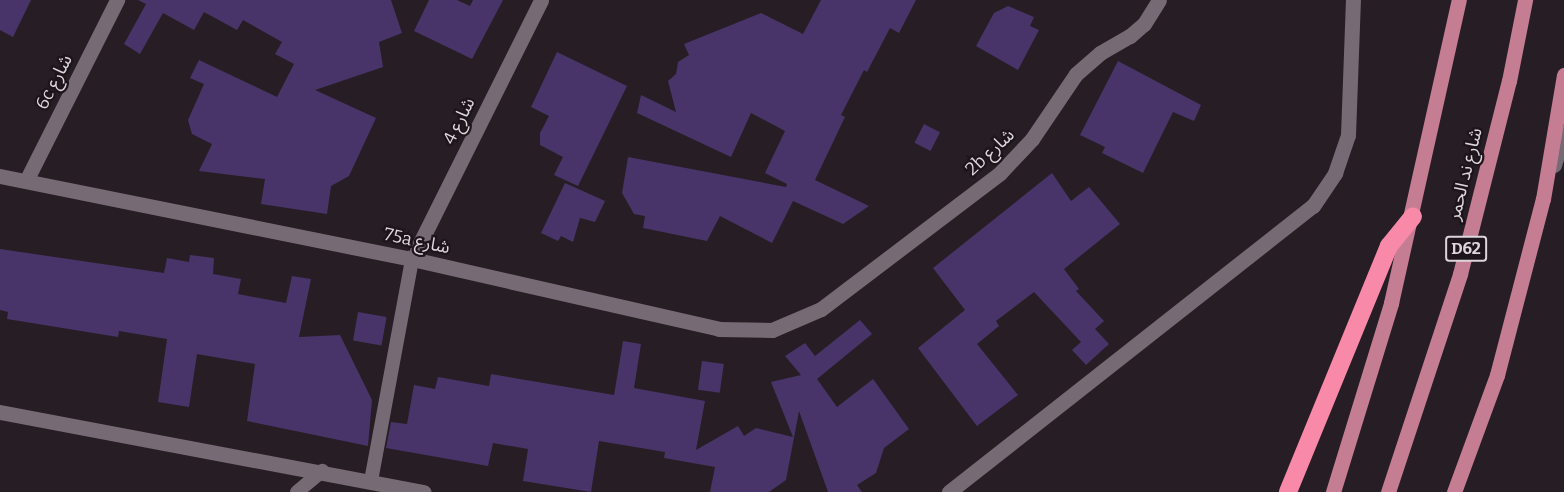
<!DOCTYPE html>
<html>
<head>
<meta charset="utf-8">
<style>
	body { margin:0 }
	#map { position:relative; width:1564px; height:492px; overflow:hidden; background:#271d25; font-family:Bitter,"Noto Sans Arabic",serif }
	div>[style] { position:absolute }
	.building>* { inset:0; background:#483468; transform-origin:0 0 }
	.service>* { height:14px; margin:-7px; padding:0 7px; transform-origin:7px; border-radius:7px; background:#766a74 }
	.minor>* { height:15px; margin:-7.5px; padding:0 7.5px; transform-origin:7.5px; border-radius:7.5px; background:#766a74 }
	.tertiary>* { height:15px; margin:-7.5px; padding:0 7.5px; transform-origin:7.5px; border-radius:7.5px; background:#766a74 }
	.primary>* { height:15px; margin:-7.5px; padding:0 7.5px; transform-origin:7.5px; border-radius:7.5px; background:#c57d93 }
	.motorway>* { height:18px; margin:-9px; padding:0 9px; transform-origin:9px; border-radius:9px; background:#f989a8 }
	span { translate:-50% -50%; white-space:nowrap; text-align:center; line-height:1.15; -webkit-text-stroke:4.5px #1d141c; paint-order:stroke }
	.shield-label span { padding:2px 4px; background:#1d141c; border:2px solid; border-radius:4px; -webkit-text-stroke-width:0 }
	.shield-label { font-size:16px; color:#dcd6db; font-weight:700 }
	.street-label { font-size:18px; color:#dcd6db }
</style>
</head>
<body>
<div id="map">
	<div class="building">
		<div style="clip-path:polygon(0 0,31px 0,13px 37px,0 30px)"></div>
		<div style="clip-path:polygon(138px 0,391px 0,402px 33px,379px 42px,383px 67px,315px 90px,376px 118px,349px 176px,331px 186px,327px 214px,261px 204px,265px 179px,199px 171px,212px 144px,192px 134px,188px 120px,204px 84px,190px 78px,199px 60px,277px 97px,294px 64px,275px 54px,282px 42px,243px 20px,237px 30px,204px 12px,194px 30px,163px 13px,140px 54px,124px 44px,146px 4px)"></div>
		<div style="clip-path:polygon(429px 0,457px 0,470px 6px,473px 0,503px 0,472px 59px,414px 31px)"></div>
		<div style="clip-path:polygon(821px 0,916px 0,899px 33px,890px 28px,867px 72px,864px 70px,841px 115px,845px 117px,815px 180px,869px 206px,843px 224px,793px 201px,772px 243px,720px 216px,707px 241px,643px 228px,645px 216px,634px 214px,622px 193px,628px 157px,786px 187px,787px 184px,765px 173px,785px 131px,751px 113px,731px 157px,637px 113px,641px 95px,676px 112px,668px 81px,676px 74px,678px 62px,689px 55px,684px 44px,761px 13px,803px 34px)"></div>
		<div style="clip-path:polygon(1008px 6px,1034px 17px,1030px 26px,1039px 30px,1018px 70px,976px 46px,994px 13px)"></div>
		<div style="clip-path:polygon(557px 52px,627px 86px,578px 186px,554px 175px,563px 157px,540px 145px,540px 133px,549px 116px,531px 107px)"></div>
		<div style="clip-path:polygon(1118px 61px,1201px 105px,1194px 121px,1173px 112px,1143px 173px,1102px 153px,1105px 147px,1080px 135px)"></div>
		<div style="left:924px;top:124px;width:18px;height:21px;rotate:27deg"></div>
		<div style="clip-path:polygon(1052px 173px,1071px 201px,1089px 187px,1120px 224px,1064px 269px,1079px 289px,1076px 291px,1104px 321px,1095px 329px,1109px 344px,1086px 365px,1072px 350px,1081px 342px,1034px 292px,996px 321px,999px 326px,977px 344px,1018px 395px,977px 426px,918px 348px,965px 310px,933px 268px)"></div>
		<div style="clip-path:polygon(565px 183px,605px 201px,595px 222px,580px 218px,573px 242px,561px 236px,558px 241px,541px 233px)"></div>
		<div style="clip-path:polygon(0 249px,164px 273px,167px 258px,189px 262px,190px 255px,214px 258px,213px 274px,241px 279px,238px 294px,286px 303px,292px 276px,311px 279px,299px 337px,340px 335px,372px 400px,368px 446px,247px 421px,255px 364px,197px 354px,189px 407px,158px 402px,167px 339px,119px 331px,118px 337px,7px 319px,8px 312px,0 310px)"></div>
		<div style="left:358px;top:312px;width:29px;height:29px;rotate:10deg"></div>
		<div style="clip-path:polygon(860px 320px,872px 334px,817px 379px,837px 407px,873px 379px,909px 429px,884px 448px,876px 473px,857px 485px,862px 492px,828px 492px,799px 411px,786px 480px,769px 492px,710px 492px,715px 467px,664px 458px,665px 452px,599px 441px,591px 492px,523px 481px,528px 449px,493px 443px,488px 466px,386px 448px,391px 422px,407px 424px,414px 385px,435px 389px,438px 377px,489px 386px,491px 374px,614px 395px,623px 341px,641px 344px,634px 388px,705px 401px,696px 450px,738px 426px,744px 436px,756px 428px,793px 437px,771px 382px,801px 375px,785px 356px,805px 343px,815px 356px)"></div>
		<div style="left:702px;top:361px;width:22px;height:29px;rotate:8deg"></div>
	</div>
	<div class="service">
		<div style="left:371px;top:481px;width:226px;rotate:-79.5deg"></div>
		<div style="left:297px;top:492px;width:33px;rotate:-40deg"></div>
	</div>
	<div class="minor">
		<div style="left:0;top:176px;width:420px;rotate:11.4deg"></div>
		<div style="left:412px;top:259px;width:315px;rotate:12.8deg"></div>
		<div style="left:719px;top:329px;width:53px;rotate:1.1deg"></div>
		<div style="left:772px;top:330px;width:53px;rotate:-23.2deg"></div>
		<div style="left:821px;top:309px;width:225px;rotate:-37.2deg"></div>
		<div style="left:1000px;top:173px;width:47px;rotate:-46.7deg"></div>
		<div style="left:1032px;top:139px;width:78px;rotate:-55.9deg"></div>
		<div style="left:1076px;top:74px;width:32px;rotate:-41deg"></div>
		<div style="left:1100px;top:53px;width:34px;rotate:-30deg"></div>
		<div style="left:1130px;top:36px;width:18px;rotate:-41deg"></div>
		<div style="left:1144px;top:24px;width:28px;rotate:-58deg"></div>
		<div style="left:26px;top:181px;width:203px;rotate:-63.3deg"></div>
		<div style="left:412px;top:259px;width:289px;rotate:-63.5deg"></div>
		<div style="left:0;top:412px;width:431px;rotate:10.7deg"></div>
		<div style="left:949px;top:492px;width:463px;rotate:-38.2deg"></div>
		<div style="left:1313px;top:206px;width:40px;rotate:-56deg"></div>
		<div style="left:1335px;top:173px;width:40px;rotate:-71.1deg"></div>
		<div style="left:1348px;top:135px;width:135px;rotate:-87.9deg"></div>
	</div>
	<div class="tertiary">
		<div style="left:1554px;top:165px;width:34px;rotate:-73deg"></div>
	</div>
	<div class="primary">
		<div style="left:1333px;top:492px;width:198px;rotate:-72.9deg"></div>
		<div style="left:1391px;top:303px;width:311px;rotate:-77.4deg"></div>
		<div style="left:1388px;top:492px;width:230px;rotate:-71.7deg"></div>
		<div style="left:1460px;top:274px;width:199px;rotate:-75.8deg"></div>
		<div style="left:1509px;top:81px;width:83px;rotate:-78.8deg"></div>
		<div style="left:1454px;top:492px;width:125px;rotate:-69.8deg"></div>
		<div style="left:1497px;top:375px;width:182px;rotate:-75.4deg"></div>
		<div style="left:1543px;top:199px;width:126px;rotate:-80.4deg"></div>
	</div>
	<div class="motorway">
		<div style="left:1288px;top:492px;width:266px;rotate:-67.7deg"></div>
		<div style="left:1389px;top:246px;width:38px;rotate:-51deg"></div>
	</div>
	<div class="shield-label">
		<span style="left:1466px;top:249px">D62</span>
	</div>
	<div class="street-label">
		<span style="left:54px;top:82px;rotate:-63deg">6c شارع</span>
		<span style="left:459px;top:121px;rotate:-64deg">شارع 4</span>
		<span style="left:990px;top:152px;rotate:-43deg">2b شارع</span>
		<span style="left:1465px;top:174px;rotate:-76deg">شارع ند الحمر</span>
		<span style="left:417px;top:241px;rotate:12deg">75a شارع</span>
	</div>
</div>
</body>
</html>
